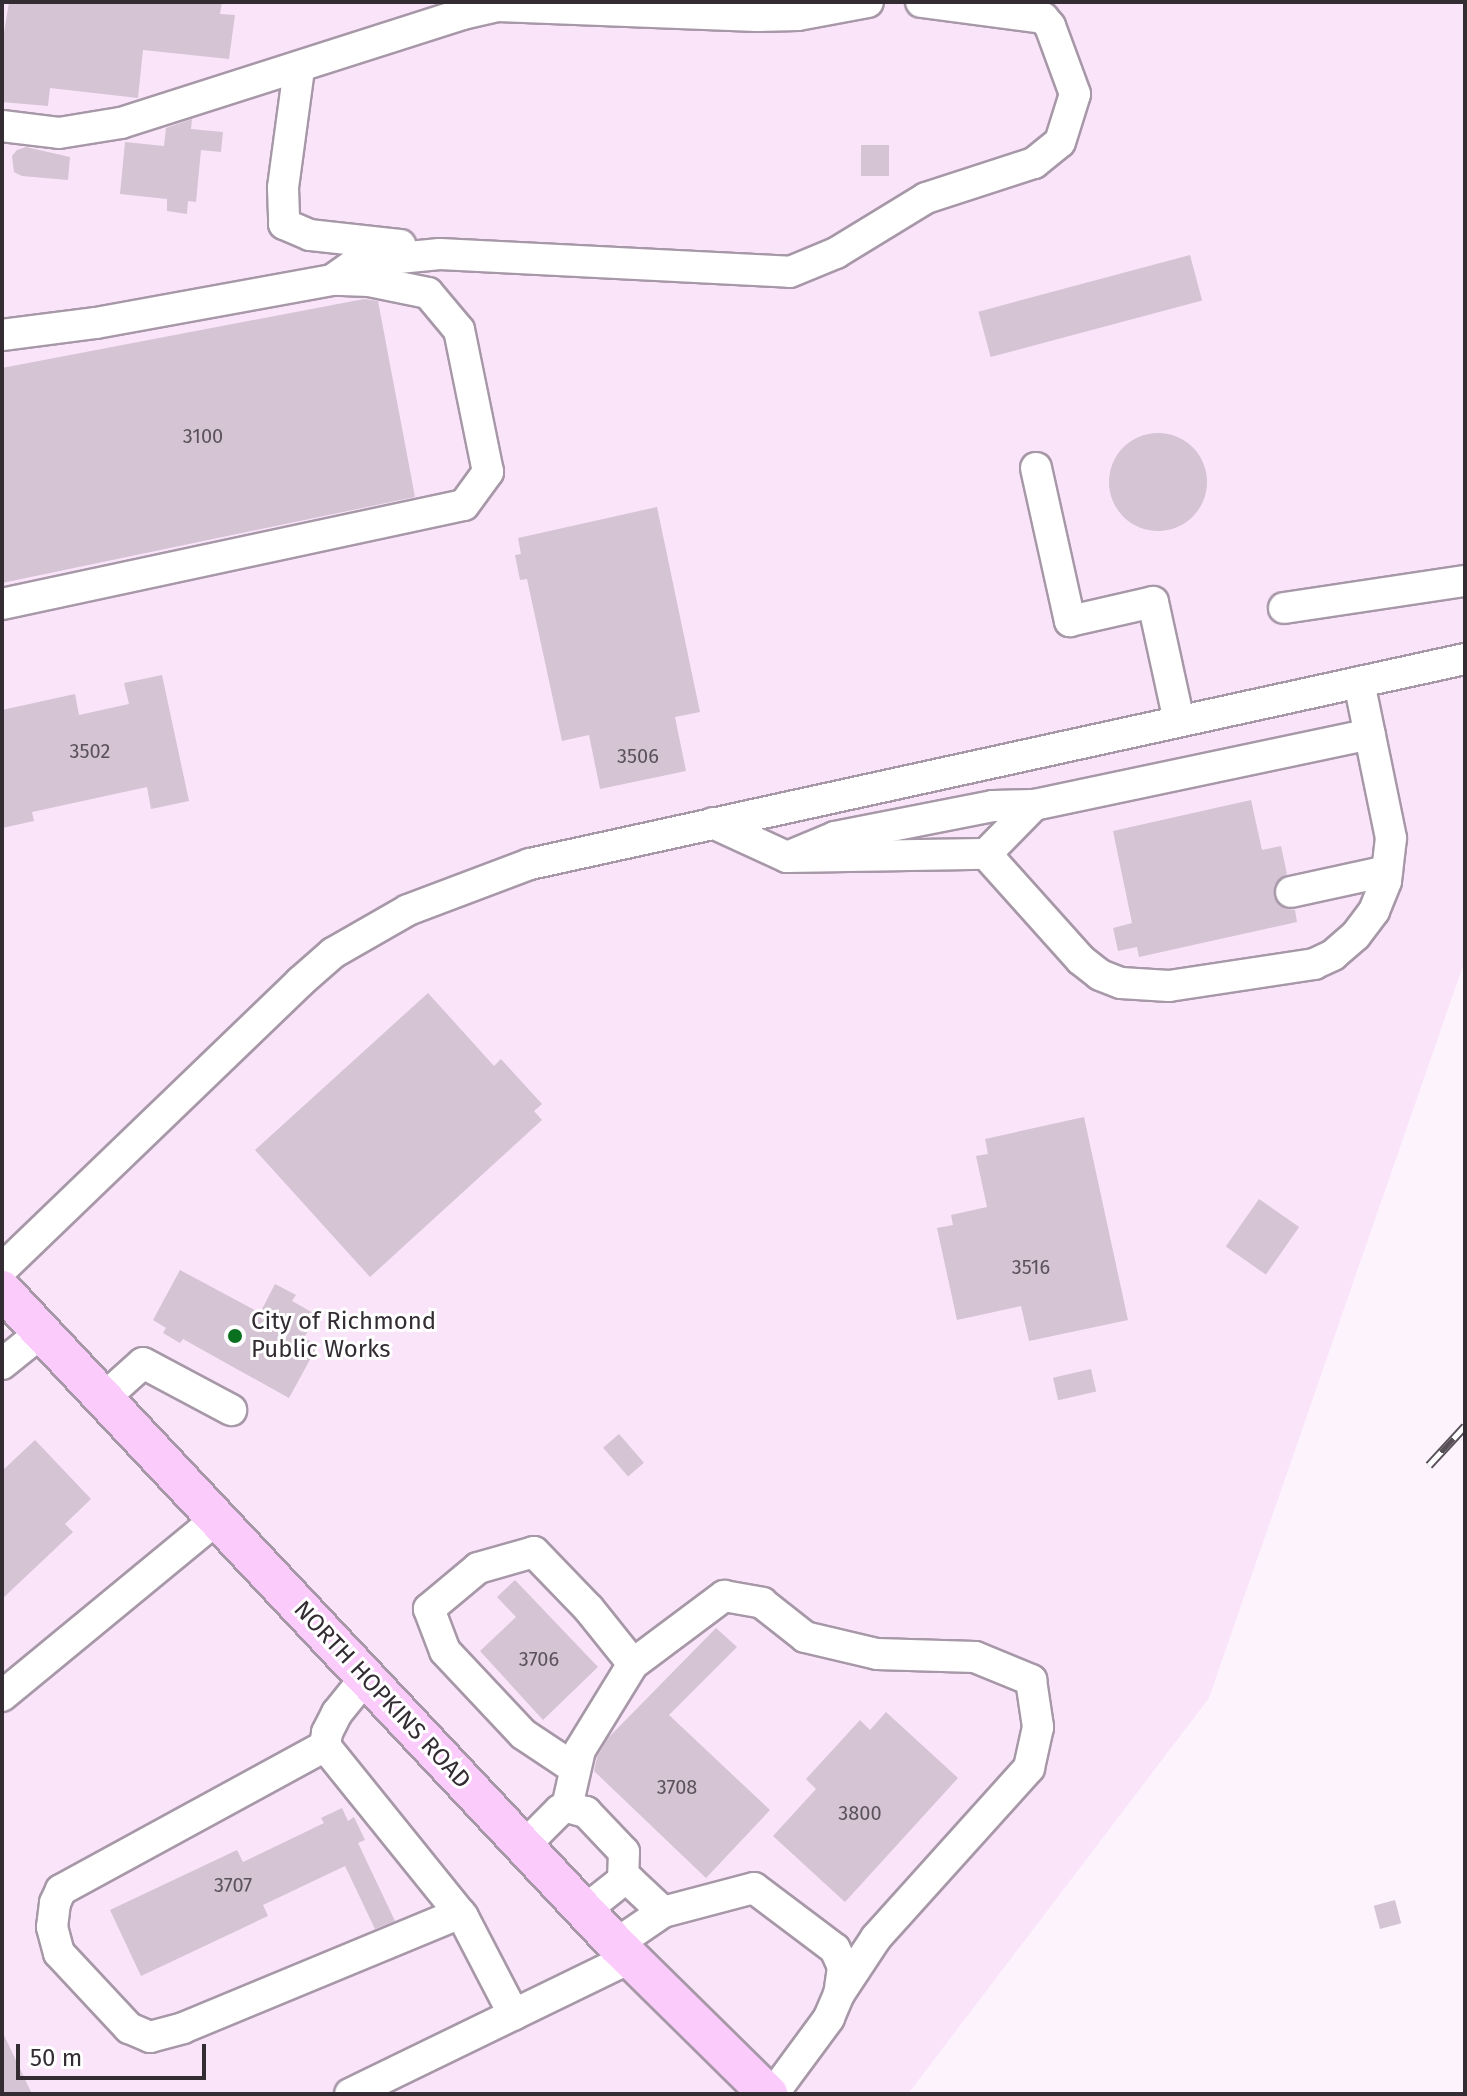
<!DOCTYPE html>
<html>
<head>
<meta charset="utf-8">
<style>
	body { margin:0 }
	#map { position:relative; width:1467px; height:2096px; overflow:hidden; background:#fdf3fd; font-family:"Fira Sans",sans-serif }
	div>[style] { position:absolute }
	.built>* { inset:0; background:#fae4fa }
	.building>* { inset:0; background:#d4c4d4; transform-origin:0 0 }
	.round { border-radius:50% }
	.roads { filter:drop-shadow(2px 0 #a798a8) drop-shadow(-2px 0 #a798a8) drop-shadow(0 2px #a798a8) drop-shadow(0 -2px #a798a8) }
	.minor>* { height:30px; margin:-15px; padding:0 15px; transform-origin:15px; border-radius:15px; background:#fff }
	.major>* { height:38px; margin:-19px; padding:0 19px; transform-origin:19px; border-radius:19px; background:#facbfb }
	.rail>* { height:9px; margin-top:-4.5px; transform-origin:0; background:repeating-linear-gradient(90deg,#fff 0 18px,#585158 0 36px); box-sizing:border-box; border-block:2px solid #585158 }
	.dots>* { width:22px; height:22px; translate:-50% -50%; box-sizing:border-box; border:4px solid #fff; border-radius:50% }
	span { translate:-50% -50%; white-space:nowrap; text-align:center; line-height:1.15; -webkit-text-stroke:6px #fff; paint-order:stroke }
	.number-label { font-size:20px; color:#5b535b }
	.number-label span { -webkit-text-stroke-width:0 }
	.poi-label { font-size:24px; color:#332d33 }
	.left { translate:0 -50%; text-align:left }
	.street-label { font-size:24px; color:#332d33 }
	.frame { position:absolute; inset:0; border:4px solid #332d33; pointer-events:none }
	.scale { position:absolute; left:16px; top:2044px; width:190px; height:36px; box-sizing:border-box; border:4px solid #332d33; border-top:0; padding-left:10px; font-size:24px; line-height:28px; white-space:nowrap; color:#332d33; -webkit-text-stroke:6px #fff; paint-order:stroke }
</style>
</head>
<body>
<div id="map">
	<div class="built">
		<div style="clip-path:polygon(2px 2px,1465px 2px,1465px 960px,1209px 1698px,908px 2094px,2px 2094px,2px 1331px,29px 1323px,2px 1291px)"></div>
	</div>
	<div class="building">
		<div style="clip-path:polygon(9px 2px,222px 2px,220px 14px,235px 15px,229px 59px,143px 50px,138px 98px,50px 88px,48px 106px,2px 102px,2px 45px)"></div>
		<div style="clip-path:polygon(192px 119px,191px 129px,223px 132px,221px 152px,201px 150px,196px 202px,188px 201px,187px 214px,167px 211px,167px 199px,120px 194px,125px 142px,164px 146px,166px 128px)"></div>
		<div style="left:861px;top:145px;width:28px;height:31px"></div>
		<div style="clip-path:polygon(26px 147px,70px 157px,68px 180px,22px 176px,14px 172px,12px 156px,17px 150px)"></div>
		<div style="left:1190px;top:255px;width:47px;height:219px;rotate:75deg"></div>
		<div style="clip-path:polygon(364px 299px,378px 301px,415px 497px,2px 583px,2px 368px)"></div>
		<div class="round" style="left:1109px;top:433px;width:98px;height:98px"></div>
		<div style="clip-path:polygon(657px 507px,700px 712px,675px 717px,686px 771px,600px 789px,589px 735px,562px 741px,527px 579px,520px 580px,515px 555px,521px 554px,518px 538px)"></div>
		<div style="clip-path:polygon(162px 675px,189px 801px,151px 809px,147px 787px,32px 812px,34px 821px,2px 828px,2px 710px,75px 694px,79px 715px,129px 704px,124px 683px)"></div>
		<div style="clip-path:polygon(1251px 800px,1262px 850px,1281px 846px,1287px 874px,1274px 886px,1274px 897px,1285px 909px,1295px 910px,1297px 922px,1139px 957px,1137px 947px,1118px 951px,1113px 928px,1132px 923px,1113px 831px)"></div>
		<div style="clip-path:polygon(428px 993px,494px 1066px,501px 1059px,542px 1104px,534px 1111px,542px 1120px,370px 1277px,255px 1150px)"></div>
		<div style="clip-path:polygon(1084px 1117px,1128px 1320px,1029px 1341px,1021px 1306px,957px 1320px,937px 1228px,953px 1225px,951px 1215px,987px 1207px,976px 1156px,988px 1154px,985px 1139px)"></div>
		<div style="left:1259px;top:1199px;width:49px;height:58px;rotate:35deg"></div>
		<div style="clip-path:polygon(180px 1270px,260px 1313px,275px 1284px,296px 1295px,292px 1301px,317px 1315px,304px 1338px,318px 1345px,289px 1398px,183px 1339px,180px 1343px,163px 1333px,166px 1328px,153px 1320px)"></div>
		<div style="left:1091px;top:1369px;width:23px;height:39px;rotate:77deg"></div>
		<div style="left:619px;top:1434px;width:38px;height:21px;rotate:49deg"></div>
		<div style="clip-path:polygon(35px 1440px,91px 1499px,65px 1524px,73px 1532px,2px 1599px,2px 1471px)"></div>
		<div style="clip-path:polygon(515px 1580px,598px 1667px,543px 1720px,480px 1651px,516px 1617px,497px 1597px)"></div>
		<div style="clip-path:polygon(716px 1628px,737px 1647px,669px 1715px,770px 1810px,706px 1878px,594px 1771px,597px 1757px,608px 1738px)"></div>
		<div style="clip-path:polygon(886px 1712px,958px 1778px,845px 1902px,773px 1836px,816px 1789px,806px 1779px,860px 1720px,870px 1730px)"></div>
		<div style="clip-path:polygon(342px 1808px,348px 1821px,354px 1817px,365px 1840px,358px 1843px,395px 1921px,375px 1929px,345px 1866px,263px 1905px,268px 1916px,141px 1976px,110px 1910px,237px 1850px,243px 1862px,324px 1823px,321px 1818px)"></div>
		<div style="left:1395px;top:1900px;width:24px;height:22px;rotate:75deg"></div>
		<div style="clip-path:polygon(2px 2031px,32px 2094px,2px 2094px)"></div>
	</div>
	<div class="roads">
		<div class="minor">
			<div style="left:299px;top:69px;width:120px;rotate:97.7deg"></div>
			<div style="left:283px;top:188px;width:36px;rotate:88deg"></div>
			<div style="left:284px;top:224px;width:28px;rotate:23deg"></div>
			<div style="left:310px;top:235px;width:91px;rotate:6.3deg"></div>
			<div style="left:2px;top:126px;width:57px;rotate:7deg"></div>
			<div style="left:59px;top:133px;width:63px;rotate:-9.2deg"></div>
			<div style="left:121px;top:123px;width:359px;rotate:-17.7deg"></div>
			<div style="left:463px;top:14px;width:36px;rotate:-13deg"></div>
			<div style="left:498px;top:6px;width:259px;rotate:2.2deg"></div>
			<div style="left:757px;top:16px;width:41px;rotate:-1.4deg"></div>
			<div style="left:798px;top:15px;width:71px;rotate:-10.5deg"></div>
			<div style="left:2px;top:335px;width:95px;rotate:-7.3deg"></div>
			<div style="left:96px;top:323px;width:240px;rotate:-10.3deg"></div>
			<div style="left:332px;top:280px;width:32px;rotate:-35deg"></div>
			<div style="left:358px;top:262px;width:82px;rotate:-5.6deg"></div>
			<div style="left:440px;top:254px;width:350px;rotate:2.9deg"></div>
			<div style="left:790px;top:272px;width:50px;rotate:-22.4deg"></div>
			<div style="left:836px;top:253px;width:105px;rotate:-31.4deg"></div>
			<div style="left:926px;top:198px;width:114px;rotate:-18deg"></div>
			<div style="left:1034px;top:163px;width:33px;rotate:-39deg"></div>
			<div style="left:1060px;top:142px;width:50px;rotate:-72.6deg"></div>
			<div style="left:1075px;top:94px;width:72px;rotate:-110.2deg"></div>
			<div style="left:1050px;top:26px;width:11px;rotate:-131deg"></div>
			<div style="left:1043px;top:18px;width:123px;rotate:-172.5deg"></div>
			<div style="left:1036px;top:468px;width:157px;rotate:77.5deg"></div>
			<div style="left:1070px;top:621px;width:85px;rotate:-12.9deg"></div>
			<div style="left:1153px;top:602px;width:122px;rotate:77.7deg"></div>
			<div style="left:2px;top:604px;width:472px;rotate:-12.1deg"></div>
			<div style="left:464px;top:505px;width:41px;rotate:-54deg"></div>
			<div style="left:488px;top:472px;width:145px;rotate:-101.5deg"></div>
			<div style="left:459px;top:330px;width:48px;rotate:-130deg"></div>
			<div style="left:428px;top:293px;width:60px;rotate:-168.5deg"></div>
			<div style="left:369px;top:281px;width:34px;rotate:-178deg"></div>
			<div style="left:1284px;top:608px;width:183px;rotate:-8.5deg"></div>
			<div style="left:713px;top:823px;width:81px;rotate:24.7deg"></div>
			<div style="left:787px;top:857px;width:199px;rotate:-0.9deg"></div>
			<div style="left:986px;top:854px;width:69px;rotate:-45.6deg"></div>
			<div style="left:986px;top:854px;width:142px;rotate:48.1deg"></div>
			<div style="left:1081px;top:960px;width:24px;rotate:38deg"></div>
			<div style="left:1100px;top:975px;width:22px;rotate:21deg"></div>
			<div style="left:1121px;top:983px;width:48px;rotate:3.6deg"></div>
			<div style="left:1169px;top:986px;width:147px;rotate:-8.6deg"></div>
			<div style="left:1314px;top:964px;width:21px;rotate:-25deg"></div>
			<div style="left:1333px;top:955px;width:30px;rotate:-41deg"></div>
			<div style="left:1356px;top:935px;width:30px;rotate:-53deg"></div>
			<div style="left:1374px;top:911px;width:32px;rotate:-68deg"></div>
			<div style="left:1386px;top:881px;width:43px;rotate:-83.4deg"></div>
			<div style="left:1391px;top:838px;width:159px;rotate:-101.6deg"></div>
			<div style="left:787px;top:857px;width:52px;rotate:-22.6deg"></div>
			<div style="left:835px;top:837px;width:161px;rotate:-11.1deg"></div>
			<div style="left:993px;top:806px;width:41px;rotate:-1.4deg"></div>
			<div style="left:1034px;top:805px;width:343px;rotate:-11.9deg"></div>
			<div style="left:1291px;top:892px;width:98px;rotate:-12.3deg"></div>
			<div style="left:2px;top:1269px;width:414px;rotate:-43.9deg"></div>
			<div style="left:300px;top:982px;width:44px;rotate:-41.3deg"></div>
			<div style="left:333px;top:953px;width:86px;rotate:-29.8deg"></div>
			<div style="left:408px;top:910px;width:130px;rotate:-20.7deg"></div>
			<div style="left:530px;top:864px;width:957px;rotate:-12.37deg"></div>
			<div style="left:2px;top:1364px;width:51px;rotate:-38.7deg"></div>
			<div style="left:104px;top:1398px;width:52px;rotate:-41.9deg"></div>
			<div style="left:143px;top:1363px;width:100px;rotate:28.1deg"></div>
			<div style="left:366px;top:1677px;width:46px;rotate:128.9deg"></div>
			<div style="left:337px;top:1713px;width:22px;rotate:117deg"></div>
			<div style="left:327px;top:1733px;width:13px;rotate:99deg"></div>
			<div style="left:325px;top:1746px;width:220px;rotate:51.1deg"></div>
			<div style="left:463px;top:1917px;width:110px;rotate:62.5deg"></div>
			<div style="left:2px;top:1696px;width:278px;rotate:-39.5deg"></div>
			<div style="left:325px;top:1746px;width:301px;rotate:151.4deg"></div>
			<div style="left:61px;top:1890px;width:14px;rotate:115deg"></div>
			<div style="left:55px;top:1903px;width:24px;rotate:97deg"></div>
			<div style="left:52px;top:1927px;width:27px;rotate:75deg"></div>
			<div style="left:59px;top:1953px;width:103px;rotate:47deg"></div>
			<div style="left:129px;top:2028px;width:23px;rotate:23deg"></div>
			<div style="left:150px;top:2037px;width:34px;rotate:-15deg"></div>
			<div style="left:183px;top:2028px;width:300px;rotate:-22.5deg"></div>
			<div style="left:574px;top:1768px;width:61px;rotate:-146.3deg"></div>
			<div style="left:523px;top:1734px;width:114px;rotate:-133.2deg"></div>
			<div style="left:445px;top:1651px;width:45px;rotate:-110.9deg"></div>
			<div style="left:429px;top:1609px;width:64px;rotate:-39.9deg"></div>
			<div style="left:478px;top:1568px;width:58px;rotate:-15.9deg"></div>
			<div style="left:534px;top:1552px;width:79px;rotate:46deg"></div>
			<div style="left:589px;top:1609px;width:70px;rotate:51.3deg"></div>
			<div style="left:567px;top:1807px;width:58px;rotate:-77.2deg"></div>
			<div style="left:580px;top:1750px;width:101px;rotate:-58.4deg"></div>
			<div style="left:633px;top:1664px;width:114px;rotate:-36.8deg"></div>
			<div style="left:724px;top:1596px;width:39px;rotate:10deg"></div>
			<div style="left:762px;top:1603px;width:55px;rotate:38.3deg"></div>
			<div style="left:805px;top:1637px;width:74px;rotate:13.3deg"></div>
			<div style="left:877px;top:1654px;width:98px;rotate:1.8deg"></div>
			<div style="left:975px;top:1657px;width:61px;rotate:22.3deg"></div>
			<div style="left:1031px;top:1680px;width:48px;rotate:81.5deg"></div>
			<div style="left:1038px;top:1727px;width:42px;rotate:102.4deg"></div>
			<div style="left:1029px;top:1768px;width:229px;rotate:132deg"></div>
			<div style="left:876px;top:1938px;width:67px;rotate:123.5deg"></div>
			<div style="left:524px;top:1846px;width:51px;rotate:-45deg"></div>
			<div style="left:560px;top:1810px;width:8px;rotate:-23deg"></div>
			<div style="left:567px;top:1807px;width:20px;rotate:15deg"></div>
			<div style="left:586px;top:1812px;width:55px;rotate:46.5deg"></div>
			<div style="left:624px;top:1852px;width:28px;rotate:92deg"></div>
			<div style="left:584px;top:1911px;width:50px;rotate:-38.5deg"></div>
			<div style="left:623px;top:1880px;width:7px;rotate:8deg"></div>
			<div style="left:630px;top:1881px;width:45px;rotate:43.2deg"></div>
			<div style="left:616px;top:1944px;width:57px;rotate:-34.2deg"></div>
			<div style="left:663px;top:1912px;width:94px;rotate:-14.8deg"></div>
			<div style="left:754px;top:1888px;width:101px;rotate:37deg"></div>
			<div style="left:835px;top:1949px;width:20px;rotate:66deg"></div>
			<div style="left:843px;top:1967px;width:27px;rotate:98deg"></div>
			<div style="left:839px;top:1994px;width:26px;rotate:113deg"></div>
			<div style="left:829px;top:2018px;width:94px;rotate:126.4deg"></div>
			<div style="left:350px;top:2094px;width:311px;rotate:-25.9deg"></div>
		</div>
		<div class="major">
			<div style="left:2px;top:1290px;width:897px;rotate:46.81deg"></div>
			<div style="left:616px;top:1944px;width:214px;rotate:44.6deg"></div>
		</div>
	</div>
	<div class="rail">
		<div style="left:1429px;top:1465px;width:53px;rotate:-47.3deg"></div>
	</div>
	<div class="dots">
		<div style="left:235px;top:1336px;background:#097020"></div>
	</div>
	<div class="number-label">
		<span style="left:203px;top:436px">3100</span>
		<span style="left:90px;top:751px">3502</span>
		<span style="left:638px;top:756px">3506</span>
		<span style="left:1031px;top:1267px">3516</span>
		<span style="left:539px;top:1659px">3706</span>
		<span style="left:677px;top:1787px">3708</span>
		<span style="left:860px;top:1813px">3800</span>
		<span style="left:233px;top:1885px">3707</span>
	</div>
	<div class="poi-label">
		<span class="left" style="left:251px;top:1336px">City of Richmond<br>Public Works</span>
	</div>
	<div class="street-label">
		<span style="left:382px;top:1695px;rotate:47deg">NORTH HOPKINS ROAD</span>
	</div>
	<div class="frame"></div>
	<div class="scale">50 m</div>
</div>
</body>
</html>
